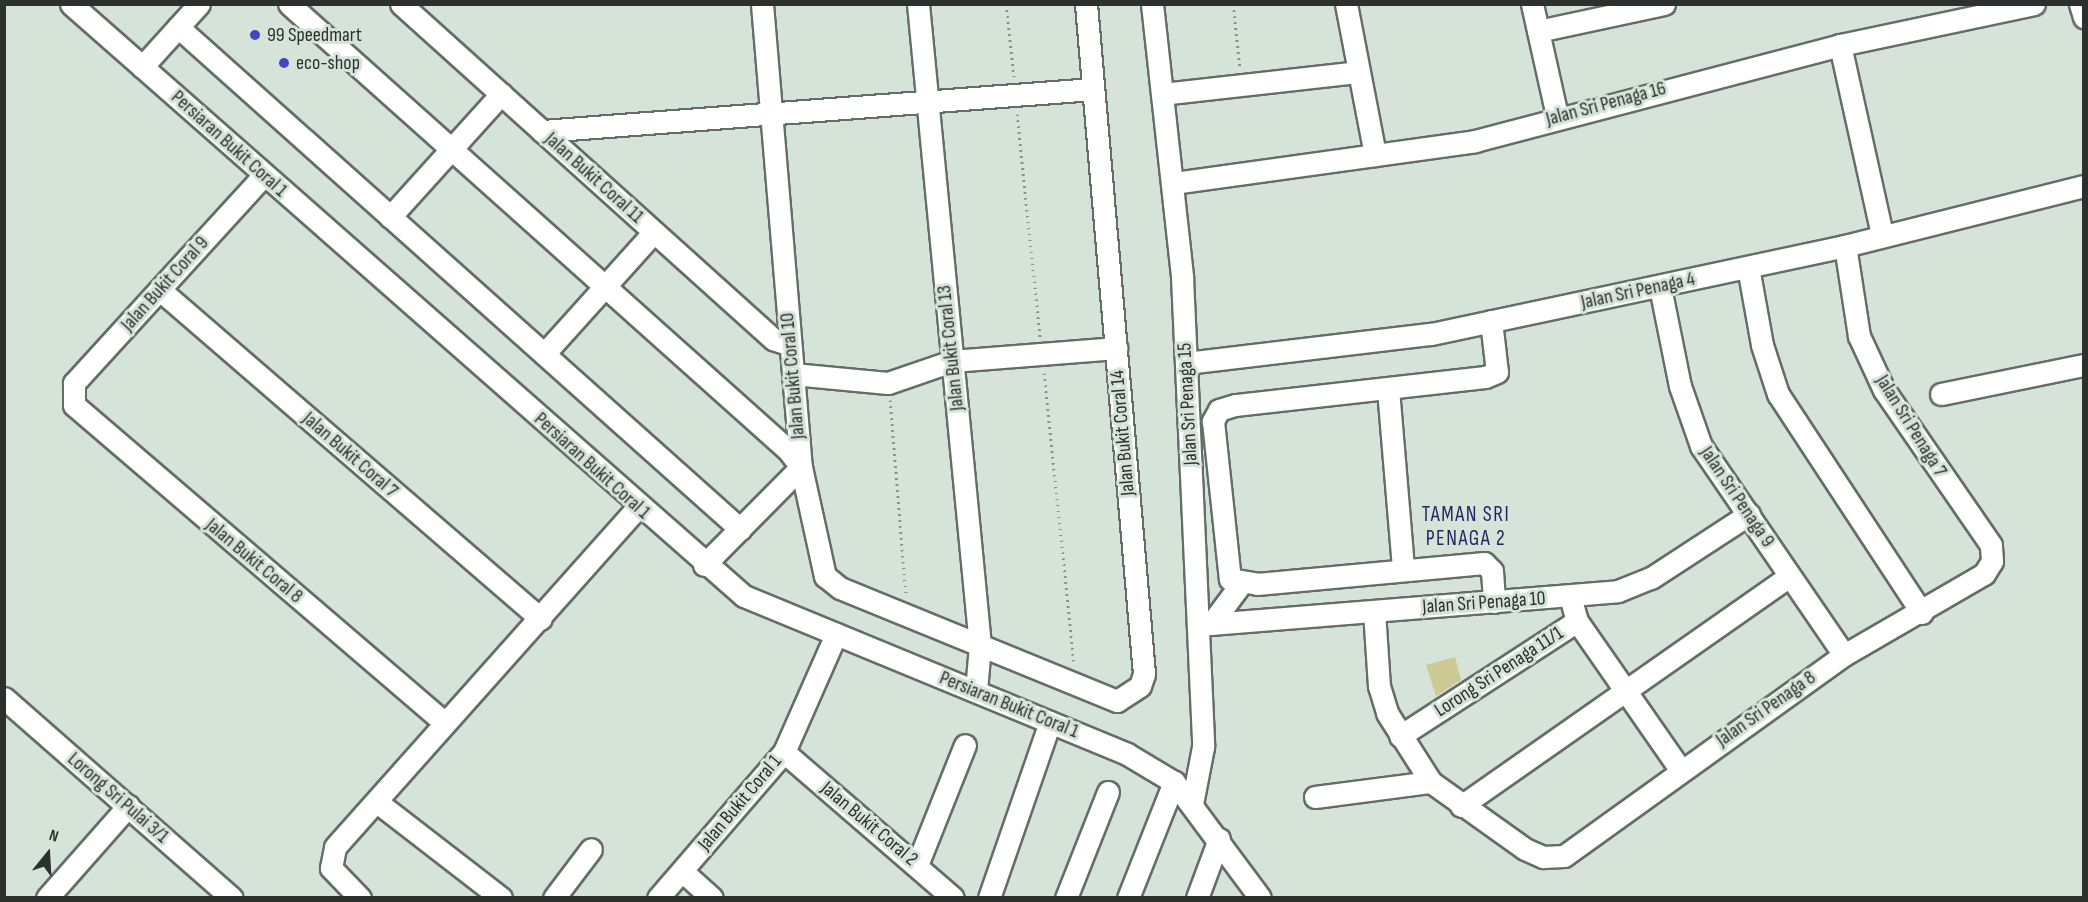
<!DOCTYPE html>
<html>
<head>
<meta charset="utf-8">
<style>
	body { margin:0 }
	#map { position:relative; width:2088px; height:902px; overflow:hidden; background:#d6e3d9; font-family:"Sofia Sans Condensed",sans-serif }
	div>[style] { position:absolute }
	.green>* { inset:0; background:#ccc994 }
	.path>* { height:3px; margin-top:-1.5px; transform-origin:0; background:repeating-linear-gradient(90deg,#89938c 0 1.5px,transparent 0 6px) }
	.roads { filter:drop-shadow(2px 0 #636e66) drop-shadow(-2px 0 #636e66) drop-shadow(0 2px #636e66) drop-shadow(0 -2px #636e66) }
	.minor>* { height:21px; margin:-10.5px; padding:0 10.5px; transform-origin:10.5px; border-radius:10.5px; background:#fff }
	.dots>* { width:16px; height:16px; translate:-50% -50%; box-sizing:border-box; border:3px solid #d6e3d9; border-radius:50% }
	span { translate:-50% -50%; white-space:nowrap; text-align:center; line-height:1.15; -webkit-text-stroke:6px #d6e3d9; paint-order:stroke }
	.poi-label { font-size:20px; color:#2c312d }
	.left { translate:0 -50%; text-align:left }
	.street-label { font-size:20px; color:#2c312d }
	.neighbourhood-label { font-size:21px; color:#20275f; letter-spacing:1.5px }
	.frame { position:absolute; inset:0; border:6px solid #2c312d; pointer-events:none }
	.north { position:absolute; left:18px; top:824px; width:60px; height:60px; -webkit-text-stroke:4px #d6e3d9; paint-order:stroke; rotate:18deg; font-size:16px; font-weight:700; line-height:24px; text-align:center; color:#2c312d }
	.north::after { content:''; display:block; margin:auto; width:21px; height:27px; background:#2c312d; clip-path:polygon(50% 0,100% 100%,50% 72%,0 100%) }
</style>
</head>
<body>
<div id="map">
	<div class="green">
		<div style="clip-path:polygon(1455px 657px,1461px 680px,1436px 696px,1426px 665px)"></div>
	</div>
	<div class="path">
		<div style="left:1006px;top:4px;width:73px;rotate:83.7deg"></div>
		<div style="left:1233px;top:4px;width:64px;rotate:83.8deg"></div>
		<div style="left:1017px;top:114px;width:224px;rotate:84.1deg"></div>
		<div style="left:1044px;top:373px;width:291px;rotate:84.1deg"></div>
		<div style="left:890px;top:400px;width:195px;rotate:85.3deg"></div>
	</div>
	<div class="roads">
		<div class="minor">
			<div style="left:71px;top:4px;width:896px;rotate:41.34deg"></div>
			<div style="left:744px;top:596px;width:414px;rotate:22.4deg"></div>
			<div style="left:1127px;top:754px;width:55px;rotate:30.8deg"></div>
			<div style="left:1174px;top:782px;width:144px;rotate:53.4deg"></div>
			<div style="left:289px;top:4px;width:669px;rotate:41.79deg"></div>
			<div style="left:788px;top:450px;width:21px;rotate:53deg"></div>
			<div style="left:401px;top:4px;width:501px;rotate:42deg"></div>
			<div style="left:773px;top:339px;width:18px;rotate:19deg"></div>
			<div style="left:762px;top:4px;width:465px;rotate:85.2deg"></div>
			<div style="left:801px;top:467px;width:112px;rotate:77.6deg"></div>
			<div style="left:825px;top:576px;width:19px;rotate:39deg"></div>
			<div style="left:840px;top:588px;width:299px;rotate:22.2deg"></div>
			<div style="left:1117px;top:701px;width:27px;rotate:-33deg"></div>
			<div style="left:1140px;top:686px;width:13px;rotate:-72deg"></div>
			<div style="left:1144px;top:674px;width:673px;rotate:-94.95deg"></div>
			<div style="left:918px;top:4px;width:644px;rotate:84.48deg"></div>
			<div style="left:980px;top:645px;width:46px;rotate:95deg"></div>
			<div style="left:1152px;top:4px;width:275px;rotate:83.7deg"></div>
			<div style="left:1182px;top:277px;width:470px;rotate:87.4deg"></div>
			<div style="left:1203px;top:747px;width:58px;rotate:100.9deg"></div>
			<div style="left:1346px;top:4px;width:154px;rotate:79.1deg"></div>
			<div style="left:1532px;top:4px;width:115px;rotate:77.4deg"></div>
			<div style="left:2080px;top:4px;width:14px;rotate:73deg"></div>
			<div style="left:178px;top:27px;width:754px;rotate:41.77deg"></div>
			<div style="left:1538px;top:31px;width:129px;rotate:-12.1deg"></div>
			<div style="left:1840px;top:45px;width:195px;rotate:77.5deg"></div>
			<div style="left:142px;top:67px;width:85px;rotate:-47.9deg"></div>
			<div style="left:1162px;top:94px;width:197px;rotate:-6.4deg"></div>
			<div style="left:542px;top:131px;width:553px;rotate:-4.36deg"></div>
			<div style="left:264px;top:175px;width:282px;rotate:132.4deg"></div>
			<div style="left:74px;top:383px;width:22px;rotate:90deg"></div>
			<div style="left:74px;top:405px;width:487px;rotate:40.6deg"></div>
			<div style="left:1174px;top:183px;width:304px;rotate:-7.9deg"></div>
			<div style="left:1475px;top:141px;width:377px;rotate:-14.7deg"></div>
			<div style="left:1840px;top:45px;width:198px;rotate:-11.9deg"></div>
			<div style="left:390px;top:217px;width:166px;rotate:-47.9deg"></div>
			<div style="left:1748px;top:267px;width:79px;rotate:79.8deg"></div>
			<div style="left:1762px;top:345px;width:52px;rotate:71.9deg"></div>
			<div style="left:1778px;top:394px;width:262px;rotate:56.7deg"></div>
			<div style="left:1660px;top:287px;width:101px;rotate:78.6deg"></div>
			<div style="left:1680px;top:386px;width:64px;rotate:70.7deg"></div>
			<div style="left:1701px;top:446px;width:253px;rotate:55.6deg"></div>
			<div style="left:160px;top:290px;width:503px;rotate:40.81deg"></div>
			<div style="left:1491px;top:321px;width:51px;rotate:83.3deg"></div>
			<div style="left:1497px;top:372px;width:13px;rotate:157deg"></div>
			<div style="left:1485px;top:377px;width:252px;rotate:173.6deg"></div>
			<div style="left:1235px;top:405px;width:17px;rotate:163deg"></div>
			<div style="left:1219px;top:410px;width:13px;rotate:119deg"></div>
			<div style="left:1213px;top:421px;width:159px;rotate:83.9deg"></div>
			<div style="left:1230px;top:579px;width:27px;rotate:10deg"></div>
			<div style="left:1257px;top:584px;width:228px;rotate:-5.3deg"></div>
			<div style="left:1484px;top:563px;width:11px;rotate:45deg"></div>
			<div style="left:1492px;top:571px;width:31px;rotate:86deg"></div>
			<div style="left:544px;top:354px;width:164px;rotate:-48deg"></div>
			<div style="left:1186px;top:363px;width:247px;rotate:-6.8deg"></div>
			<div style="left:1431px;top:334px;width:423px;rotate:-12deg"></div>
			<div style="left:1845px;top:246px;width:246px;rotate:-14.1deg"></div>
			<div style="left:793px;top:374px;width:95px;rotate:5.4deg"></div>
			<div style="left:888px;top:383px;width:68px;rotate:-19deg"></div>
			<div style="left:952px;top:361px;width:165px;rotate:-4.5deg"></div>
			<div style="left:1388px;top:389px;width:181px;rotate:85.2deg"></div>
			<div style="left:1941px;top:394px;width:146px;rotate:-11.5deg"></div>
			<div style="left:704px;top:565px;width:138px;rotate:-45.3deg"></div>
			<div style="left:1374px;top:611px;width:75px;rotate:86.2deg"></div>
			<div style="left:1379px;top:686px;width:28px;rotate:73deg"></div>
			<div style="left:1387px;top:713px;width:82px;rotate:57.5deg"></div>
			<div style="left:1431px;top:782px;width:115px;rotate:35.5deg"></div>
			<div style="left:1525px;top:849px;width:20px;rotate:24deg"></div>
			<div style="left:1543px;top:857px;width:21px;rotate:-3deg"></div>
			<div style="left:1564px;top:856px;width:345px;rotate:-35.7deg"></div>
			<div style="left:1844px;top:655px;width:162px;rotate:-30.1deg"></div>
			<div style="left:1984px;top:574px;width:15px;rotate:-58deg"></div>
			<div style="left:1992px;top:561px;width:16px;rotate:-94deg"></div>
			<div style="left:1991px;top:545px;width:188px;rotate:-124.6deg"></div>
			<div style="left:1884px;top:390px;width:60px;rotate:-114.8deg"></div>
			<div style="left:1859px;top:336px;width:91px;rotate:-98.8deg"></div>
			<div style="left:1577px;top:621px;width:180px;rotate:55.2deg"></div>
			<div style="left:1211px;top:624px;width:49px;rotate:-53.4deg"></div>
			<div style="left:1198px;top:625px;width:421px;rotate:-4.6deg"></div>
			<div style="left:1618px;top:591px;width:35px;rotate:-22deg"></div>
			<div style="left:1651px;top:578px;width:117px;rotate:-33.1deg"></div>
			<div style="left:4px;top:698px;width:303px;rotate:41.3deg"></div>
			<div style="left:1400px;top:736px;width:211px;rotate:-33deg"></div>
			<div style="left:1577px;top:621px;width:25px;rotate:-106deg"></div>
			<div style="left:784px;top:752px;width:223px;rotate:40.8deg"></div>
			<div style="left:1315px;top:797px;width:117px;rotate:-7.4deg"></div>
			<div style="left:377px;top:802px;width:157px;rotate:37.7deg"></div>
			<div style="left:1461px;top:806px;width:401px;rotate:-35deg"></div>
			<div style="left:917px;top:865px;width:129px;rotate:-68.2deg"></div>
			<div style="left:682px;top:871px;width:40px;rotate:42deg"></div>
			<div style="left:47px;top:898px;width:123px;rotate:-48.6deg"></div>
			<div style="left:360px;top:898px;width:42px;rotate:-134deg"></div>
			<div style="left:331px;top:868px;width:21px;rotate:-79deg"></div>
			<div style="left:335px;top:847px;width:455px;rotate:-48.3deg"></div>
			<div style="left:554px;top:898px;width:61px;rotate:-52.9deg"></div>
			<div style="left:658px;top:898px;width:193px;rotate:-49.2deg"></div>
			<div style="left:784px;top:752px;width:129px;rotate:-66.2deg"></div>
			<div style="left:989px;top:898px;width:186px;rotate:-70.9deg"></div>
			<div style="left:1066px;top:898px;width:114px;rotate:-68.4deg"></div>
			<div style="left:1128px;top:898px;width:125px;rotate:-68.4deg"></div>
			<div style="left:1197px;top:898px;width:63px;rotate:-69.6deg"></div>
		</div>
	</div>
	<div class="dots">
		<div style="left:255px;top:35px;background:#3f49bd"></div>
		<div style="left:284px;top:63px;background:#3f49bd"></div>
	</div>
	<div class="poi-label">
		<span class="left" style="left:267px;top:35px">99 Speedmart</span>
		<span class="left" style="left:296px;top:63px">eco-shop</span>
	</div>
	<div class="street-label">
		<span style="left:1606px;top:104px;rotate:-15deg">Jalan Sri Penaga 16</span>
		<span style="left:229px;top:144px;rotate:42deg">Persiaran Bukit Coral 1</span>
		<span style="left:594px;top:178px;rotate:42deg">Jalan Bukit Coral 11</span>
		<span style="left:165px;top:284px;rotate:-48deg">Jalan Bukit Coral 9</span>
		<span style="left:1638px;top:291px;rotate:-12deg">Jalan Sri Penaga 4</span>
		<span style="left:951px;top:348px;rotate:-96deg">Jalan Bukit Coral 13</span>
		<span style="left:793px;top:376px;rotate:-95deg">Jalan Bukit Coral 10</span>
		<span style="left:1188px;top:404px;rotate:-93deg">Jalan Sri Penaga 15</span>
		<span style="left:1911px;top:426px;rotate:58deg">Jalan Sri Penaga 7</span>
		<span style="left:1123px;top:433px;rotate:-95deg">Jalan Bukit Coral 14</span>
		<span style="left:350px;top:455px;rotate:41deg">Jalan Bukit Coral 7</span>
		<span style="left:592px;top:466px;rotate:42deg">Persiaran Bukit Coral 1</span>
		<span style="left:1737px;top:497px;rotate:56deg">Jalan Sri Penaga 9</span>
		<span style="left:254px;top:561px;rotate:40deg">Jalan Bukit Coral 8</span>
		<span style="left:1484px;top:603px;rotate:-4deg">Jalan Sri Penaga 10</span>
		<span style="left:1499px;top:672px;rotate:-33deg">Lorong Sri Penaga 11/1</span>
		<span style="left:1009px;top:705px;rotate:22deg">Persiaran Bukit Coral 1</span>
		<span style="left:1766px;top:709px;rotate:-35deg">Jalan Sri Penaga 8</span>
		<span style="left:118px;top:798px;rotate:41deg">Lorong Sri Pulai 3/1</span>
		<span style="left:740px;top:803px;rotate:-50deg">Jalan Bukit Coral 1</span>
		<span style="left:869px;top:824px;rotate:40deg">Jalan Bukit Coral 2</span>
	</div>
	<div class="neighbourhood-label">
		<span style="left:1466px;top:527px">TAMAN SRI<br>PENAGA 2</span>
	</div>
	<div class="frame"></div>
	<div class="north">N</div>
</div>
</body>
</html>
